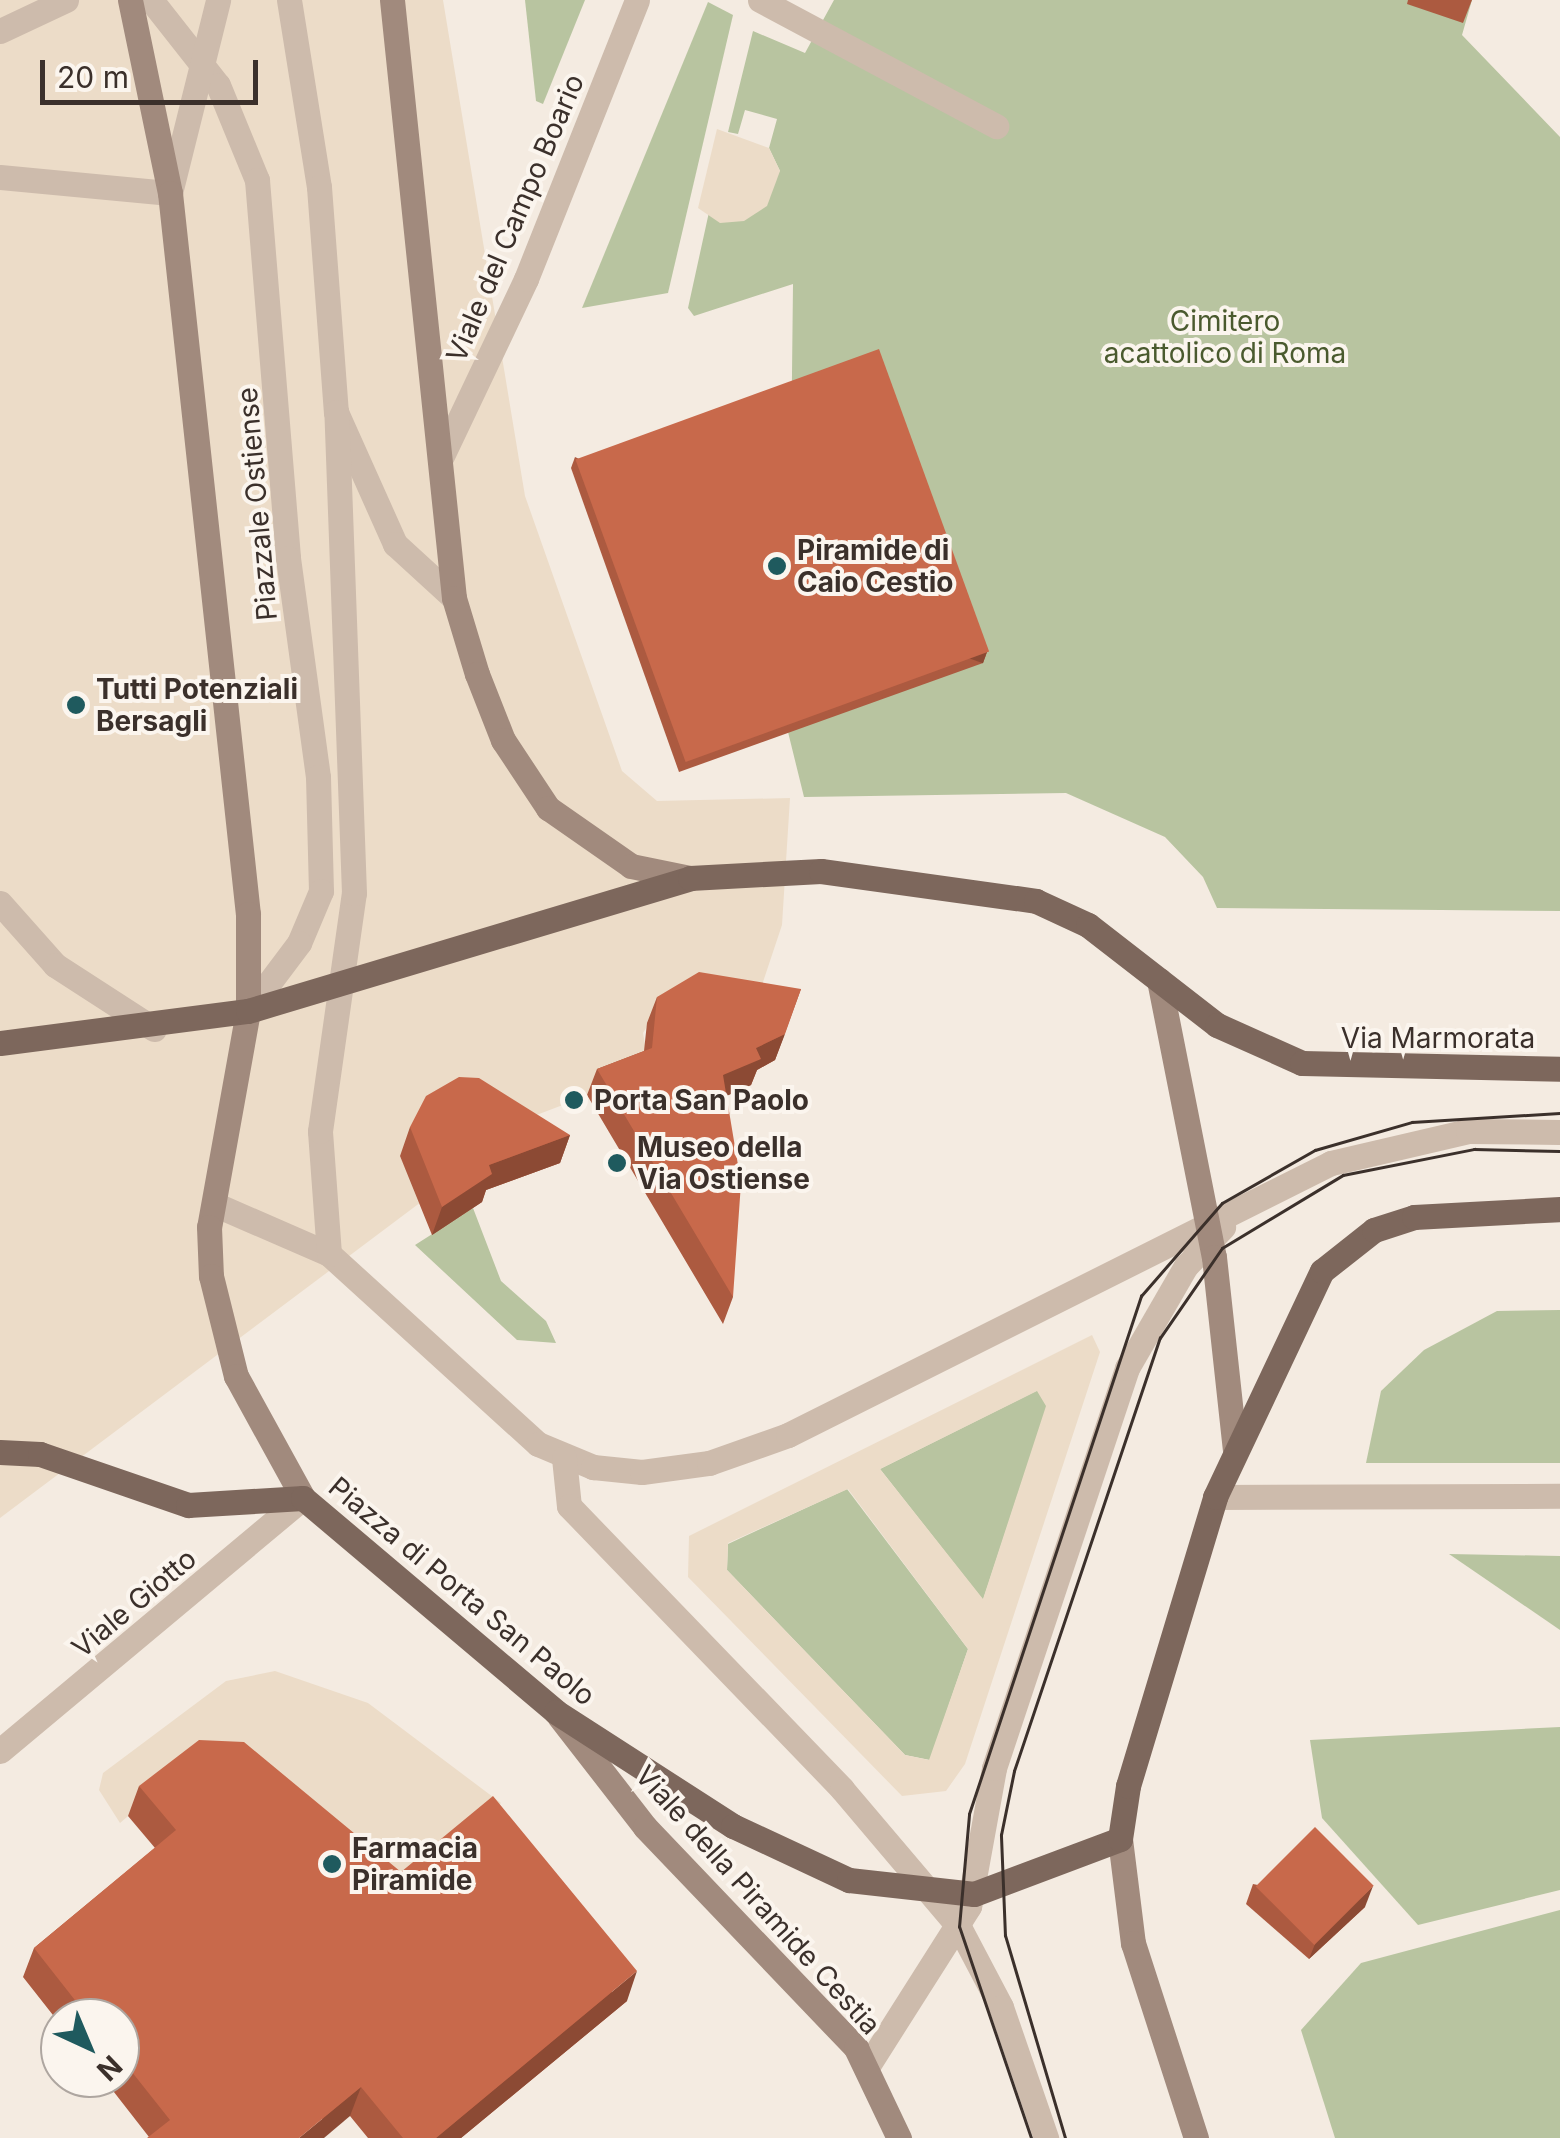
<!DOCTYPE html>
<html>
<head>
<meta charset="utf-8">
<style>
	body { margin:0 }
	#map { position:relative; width:1560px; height:2138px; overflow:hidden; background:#f4ebe1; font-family:Inter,sans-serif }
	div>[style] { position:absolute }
	.green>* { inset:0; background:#b8c4a0 }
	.plaza>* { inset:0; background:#ecdcc8 }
	.service>* { height:25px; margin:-12.5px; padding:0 12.5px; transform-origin:12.5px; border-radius:12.5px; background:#cdbbac }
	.minor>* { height:25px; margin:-12.5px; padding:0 12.5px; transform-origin:12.5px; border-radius:12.5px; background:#cdbbac }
	.tertiary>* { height:25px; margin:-12.5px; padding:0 12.5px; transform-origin:12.5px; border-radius:12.5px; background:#cdbbac }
	.secondary>* { height:25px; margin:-12.5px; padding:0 12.5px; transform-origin:12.5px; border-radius:12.5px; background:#a18a7d }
	.primary>* { height:25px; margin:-12.5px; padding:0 12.5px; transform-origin:12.5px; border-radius:12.5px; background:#7d675c }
	.tram>* { height:2.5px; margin:-1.25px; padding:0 1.25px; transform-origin:1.25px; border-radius:1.25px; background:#3b302b }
	.wall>* { inset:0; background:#ac5a40 }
	.shaded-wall>* { inset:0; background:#8c4a34; transform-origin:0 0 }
	.building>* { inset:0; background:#c8694b; transform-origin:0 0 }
	.dots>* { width:28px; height:28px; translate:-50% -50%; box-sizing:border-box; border:5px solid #fbf5ee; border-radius:50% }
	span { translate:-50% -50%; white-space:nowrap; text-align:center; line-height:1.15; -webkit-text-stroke:8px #fbf5ee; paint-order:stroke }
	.street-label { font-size:28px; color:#3b302b }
	.park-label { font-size:28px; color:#4a5a2e }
	.poi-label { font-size:28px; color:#3b302b; font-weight:700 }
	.left { translate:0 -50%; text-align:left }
	.north { position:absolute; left:40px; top:1998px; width:100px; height:100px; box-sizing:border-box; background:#fbf5ee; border:2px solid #aea6a0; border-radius:50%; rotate:136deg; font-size:28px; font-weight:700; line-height:40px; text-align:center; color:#3b302b }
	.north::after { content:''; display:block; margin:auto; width:35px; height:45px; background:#1f5a5e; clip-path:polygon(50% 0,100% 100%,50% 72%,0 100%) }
	.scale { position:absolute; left:40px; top:60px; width:218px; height:45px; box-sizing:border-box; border:5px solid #3b302b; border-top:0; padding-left:12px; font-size:30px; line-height:35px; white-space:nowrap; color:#3b302b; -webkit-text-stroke:8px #fbf5ee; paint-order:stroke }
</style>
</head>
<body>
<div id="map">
	<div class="green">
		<div style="clip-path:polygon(525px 0,585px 0,543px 104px,536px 101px)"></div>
		<div style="clip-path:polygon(834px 0,1472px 0,1462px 35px,1560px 137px,1560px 911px,1217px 908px,1203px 877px,1165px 837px,1066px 793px,804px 797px,788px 732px,793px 284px,694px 316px,688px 308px,709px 212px,780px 171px,769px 148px,777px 119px,745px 110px,738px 134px,728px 132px,753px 31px,805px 53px)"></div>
		<div style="clip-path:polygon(708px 2px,733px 15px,668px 293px,582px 308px)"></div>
		<div style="clip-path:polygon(473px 1208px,501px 1281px,546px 1321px,556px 1343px,517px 1340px,415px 1245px)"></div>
		<div style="clip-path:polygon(1560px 1310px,1560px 1463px,1366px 1463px,1381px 1391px,1424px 1350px,1497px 1311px)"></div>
		<div style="clip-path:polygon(1038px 1390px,1047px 1406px,983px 1600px,880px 1469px)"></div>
		<div style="clip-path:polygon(847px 1489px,968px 1649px,930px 1760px,905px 1755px,727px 1570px,728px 1544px)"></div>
		<div style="clip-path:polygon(1449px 1554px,1560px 1556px,1560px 1630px)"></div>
		<div style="clip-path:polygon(1560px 1727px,1560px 1890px,1418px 1925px,1322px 1818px,1310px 1740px)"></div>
		<div style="clip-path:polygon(1560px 1910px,1560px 2138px,1335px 2138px,1301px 2030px,1361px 1963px)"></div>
	</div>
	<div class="plaza">
		<div style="clip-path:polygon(0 0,443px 0,525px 496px,622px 771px,657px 801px,790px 798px,782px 925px,747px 1030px,654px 1015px,643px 1033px,650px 1072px,494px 1131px,416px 1124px,400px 1156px,421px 1202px,0 1518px)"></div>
		<div style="clip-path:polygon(717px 129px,769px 148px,780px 171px,767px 206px,744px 221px,720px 223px,698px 208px)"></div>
		<div style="clip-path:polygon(evenodd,1092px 1335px,1100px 1352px,965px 1764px,946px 1791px,902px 1796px,688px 1577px,689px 1536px,1092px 1335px,1037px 1391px,1046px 1406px,983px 1599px,880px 1469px,1037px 1391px,1092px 1335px,848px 1489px,968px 1649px,929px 1760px,905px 1755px,727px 1570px,728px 1543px,848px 1489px)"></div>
		<div style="clip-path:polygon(275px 1671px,368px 1703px,501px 1803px,404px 1890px,162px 1787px,120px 1823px,99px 1790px,103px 1773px,226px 1681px)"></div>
	</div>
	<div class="service">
		<div style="left:151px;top:0;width:108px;rotate:51.8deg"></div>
		<div style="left:218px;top:85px;width:103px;rotate:67.7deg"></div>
		<div style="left:257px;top:180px;width:379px;rotate:85.3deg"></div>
		<div style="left:288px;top:558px;width:221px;rotate:82.2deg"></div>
		<div style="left:318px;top:777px;width:114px;rotate:88.5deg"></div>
		<div style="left:321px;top:891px;width:56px;rotate:112.9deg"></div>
		<div style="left:299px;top:943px;width:85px;rotate:126.9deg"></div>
		<div style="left:289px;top:0;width:189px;rotate:80.9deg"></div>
		<div style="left:319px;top:187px;width:226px;rotate:85.7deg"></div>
		<div style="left:336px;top:412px;width:145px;rotate:65.9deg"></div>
		<div style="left:395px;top:544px;width:80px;rotate:42.5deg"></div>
		<div style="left:760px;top:0;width:268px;rotate:28.1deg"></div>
		<div style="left:170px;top:193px;width:199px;rotate:-76deg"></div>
		<div style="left:0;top:903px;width:83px;rotate:48.4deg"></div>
		<div style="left:55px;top:965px;width:118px;rotate:32.9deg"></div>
		<div style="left:214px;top:1204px;width:125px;rotate:23.5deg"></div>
		<div style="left:329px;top:1254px;width:282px;rotate:42.3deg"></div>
		<div style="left:538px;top:1444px;width:60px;rotate:22.7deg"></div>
		<div style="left:593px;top:1467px;width:49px;rotate:5.8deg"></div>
		<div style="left:642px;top:1472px;width:68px;rotate:-7.7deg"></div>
		<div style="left:709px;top:1463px;width:84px;rotate:-19.5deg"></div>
		<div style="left:788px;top:1435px;width:607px;rotate:-26.61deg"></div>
		<div style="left:1331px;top:1163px;width:141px;rotate:-13.1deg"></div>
		<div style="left:1468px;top:1131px;width:92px;rotate:0.6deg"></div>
		<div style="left:329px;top:1254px;width:123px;rotate:-94.2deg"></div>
		<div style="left:320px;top:1131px;width:240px;rotate:-81.9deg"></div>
		<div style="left:354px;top:893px;width:481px;rotate:-92.1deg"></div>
		<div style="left:564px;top:1458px;width:48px;rotate:84.1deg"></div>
		<div style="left:569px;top:1506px;width:393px;rotate:46deg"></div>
		<div style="left:842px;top:1789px;width:181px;rotate:49.7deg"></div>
		<div style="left:959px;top:1927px;width:90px;rotate:62.3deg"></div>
		<div style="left:1001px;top:2007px;width:139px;rotate:71deg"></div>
		<div style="left:1215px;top:1497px;width:345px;rotate:-0.2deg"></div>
		<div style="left:867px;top:2067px;width:191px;rotate:-57.6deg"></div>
		<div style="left:969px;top:1906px;width:140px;rotate:-79.7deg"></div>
		<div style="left:994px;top:1768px;width:422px;rotate:-71.6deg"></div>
		<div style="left:1127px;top:1368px;width:118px;rotate:-60deg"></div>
		<div style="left:1186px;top:1266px;width:54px;rotate:-46.5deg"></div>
	</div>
	<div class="minor">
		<div style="left:442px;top:456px;width:196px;rotate:-64.6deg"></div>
		<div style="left:526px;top:279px;width:300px;rotate:-68.3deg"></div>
		<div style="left:0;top:1751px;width:395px;rotate:-39.9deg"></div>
	</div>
	<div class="tertiary">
		<div style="left:0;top:31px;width:73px;rotate:-25.2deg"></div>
		<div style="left:0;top:177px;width:171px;rotate:5.4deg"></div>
	</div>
	<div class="secondary">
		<div style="left:130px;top:0;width:197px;rotate:78.3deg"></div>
		<div style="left:170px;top:193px;width:725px;rotate:83.83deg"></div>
		<div style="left:248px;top:914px;width:97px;rotate:90deg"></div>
		<div style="left:248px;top:1011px;width:219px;rotate:100.2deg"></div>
		<div style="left:209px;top:1227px;width:49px;rotate:87.7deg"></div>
		<div style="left:211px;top:1276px;width:103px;rotate:76deg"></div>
		<div style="left:236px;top:1376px;width:139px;rotate:61.2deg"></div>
		<div style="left:392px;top:0;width:601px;rotate:84.08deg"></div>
		<div style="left:454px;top:598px;width:79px;rotate:73.2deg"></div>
		<div style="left:477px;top:674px;width:71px;rotate:68.5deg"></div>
		<div style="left:503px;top:740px;width:82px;rotate:56.5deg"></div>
		<div style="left:548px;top:808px;width:101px;rotate:34.9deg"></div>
		<div style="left:631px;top:866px;width:60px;rotate:11.5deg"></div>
		<div style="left:1159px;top:980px;width:282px;rotate:78.8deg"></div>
		<div style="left:1214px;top:1257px;width:193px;rotate:83.8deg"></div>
		<div style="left:559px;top:1716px;width:140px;rotate:52.2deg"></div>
		<div style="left:645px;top:1827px;width:306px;rotate:46.3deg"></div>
		<div style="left:856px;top:2048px;width:100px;rotate:64.5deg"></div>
		<div style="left:1120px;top:1839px;width:105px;rotate:82.9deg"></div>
		<div style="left:1133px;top:1943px;width:205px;rotate:72.1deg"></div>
	</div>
	<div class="primary">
		<div style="left:0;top:1043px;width:250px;rotate:-7.4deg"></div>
		<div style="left:248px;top:1011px;width:462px;rotate:-16.7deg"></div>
		<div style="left:690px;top:878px;width:131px;rotate:-3.1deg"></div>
		<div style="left:821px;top:871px;width:217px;rotate:7.9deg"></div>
		<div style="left:1036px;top:901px;width:57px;rotate:24.8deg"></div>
		<div style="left:1088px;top:925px;width:163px;rotate:37.8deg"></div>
		<div style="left:1217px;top:1025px;width:93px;rotate:24.1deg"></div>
		<div style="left:1302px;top:1063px;width:258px;rotate:1.3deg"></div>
		<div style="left:0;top:1452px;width:40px;rotate:2.9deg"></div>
		<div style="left:40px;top:1454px;width:157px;rotate:19deg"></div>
		<div style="left:188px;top:1505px;width:115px;rotate:-3.5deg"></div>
		<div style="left:303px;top:1498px;width:331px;rotate:40.2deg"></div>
		<div style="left:556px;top:1712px;width:211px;rotate:32.8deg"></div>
		<div style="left:733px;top:1826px;width:128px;rotate:25deg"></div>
		<div style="left:849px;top:1880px;width:126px;rotate:6.4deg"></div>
		<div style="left:974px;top:1894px;width:156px;rotate:-20.6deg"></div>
		<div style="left:1120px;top:1839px;width:54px;rotate:-81.4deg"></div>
		<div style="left:1128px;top:1786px;width:302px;rotate:-73.2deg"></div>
		<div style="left:1215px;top:1497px;width:250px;rotate:-64.7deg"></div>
		<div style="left:1322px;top:1271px;width:66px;rotate:-38.3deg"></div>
		<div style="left:1374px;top:1230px;width:42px;rotate:-18deg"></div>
		<div style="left:1414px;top:1217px;width:146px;rotate:-3.1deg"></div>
	</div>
	<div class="tram">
		<div style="left:1031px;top:2138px;width:223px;rotate:-108.8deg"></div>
		<div style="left:959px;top:1927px;width:113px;rotate:-84.9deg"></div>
		<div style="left:969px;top:1814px;width:546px;rotate:-71.63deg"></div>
		<div style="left:1141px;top:1296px;width:123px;rotate:-48.9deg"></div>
		<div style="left:1222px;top:1203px;width:107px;rotate:-29.7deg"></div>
		<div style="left:1315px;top:1150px;width:101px;rotate:-16.1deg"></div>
		<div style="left:1412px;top:1122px;width:148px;rotate:-3.5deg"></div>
		<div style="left:1065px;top:2138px;width:211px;rotate:-106.5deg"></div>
		<div style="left:1005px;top:1936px;width:101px;rotate:-92.3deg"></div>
		<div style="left:1001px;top:1835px;width:65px;rotate:-78.5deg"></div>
		<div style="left:1014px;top:1771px;width:457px;rotate:-71.4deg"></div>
		<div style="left:1160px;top:1338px;width:109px;rotate:-55.4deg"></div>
		<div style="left:1222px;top:1248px;width:141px;rotate:-31.1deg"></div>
		<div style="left:1343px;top:1175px;width:134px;rotate:-11.2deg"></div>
		<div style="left:1474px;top:1149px;width:86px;rotate:1.3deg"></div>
	</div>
	<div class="wall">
		<div style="clip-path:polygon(1408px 0,1472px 0,1463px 23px,1407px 4px)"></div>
		<div style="clip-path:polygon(575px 457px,987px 652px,983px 663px,679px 772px,571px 468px)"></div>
		<div style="clip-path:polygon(801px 989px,775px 1060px,757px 1070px,751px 1085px,726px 1096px,733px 1297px,723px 1324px,587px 1095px,597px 1069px,644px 1051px,647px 1023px,657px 997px)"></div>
		<div style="clip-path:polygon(410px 1127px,570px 1135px,560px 1163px,486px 1190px,482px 1202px,432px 1235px,400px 1156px)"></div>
		<div style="clip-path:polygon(139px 1786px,401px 1872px,627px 2001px,461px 2138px,368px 2138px,350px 2116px,149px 2137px,103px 2078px,120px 2078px,120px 2018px,60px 2018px,60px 2024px,23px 1977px,34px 1948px,155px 1848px,128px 1816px)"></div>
		<div style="clip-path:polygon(1253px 1884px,1365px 1907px,1309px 1959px,1246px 1904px)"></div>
	</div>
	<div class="shaded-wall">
		<div style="left:987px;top:652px;width:12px;height:323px;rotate:110deg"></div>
		<div style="clip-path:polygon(785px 1034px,775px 1060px,757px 1070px,751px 1085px,713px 1102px,723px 1075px,756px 1048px)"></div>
		<div style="clip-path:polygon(570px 1135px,560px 1163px,486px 1190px,482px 1202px,432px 1235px,442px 1207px,489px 1165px)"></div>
		<div style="clip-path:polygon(1373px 1886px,1365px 1907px,1309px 1959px,1317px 1939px)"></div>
		<div style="clip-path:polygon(637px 1971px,627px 2001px,461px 2138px,436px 2138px)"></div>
		<div style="clip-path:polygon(361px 2087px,350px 2116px,324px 2138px,299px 2138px)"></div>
	</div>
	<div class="building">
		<div style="left:879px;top:349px;width:322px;height:323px;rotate:70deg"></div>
		<div style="clip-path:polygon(699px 972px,801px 989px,785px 1034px,756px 1048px,761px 1059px,723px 1075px,741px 1183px,733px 1297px,597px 1069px,652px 1048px,657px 997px)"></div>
		<div style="clip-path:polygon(459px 1077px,479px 1078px,570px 1135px,489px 1165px,492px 1174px,442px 1207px,410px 1127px,426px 1096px)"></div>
		<div style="clip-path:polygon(199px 1740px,244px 1742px,401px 1872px,493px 1796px,637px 1971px,436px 2138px,403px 2138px,361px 2087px,299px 2138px,147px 2138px,170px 2120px,120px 2057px,120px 2018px,89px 2018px,34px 1948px,176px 1830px,139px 1786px)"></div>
		<div style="left:1315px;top:1827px;width:83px;height:84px;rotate:45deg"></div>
	</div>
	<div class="dots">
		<div style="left:777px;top:566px;background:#1f5a5e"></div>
		<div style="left:76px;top:705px;background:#1f5a5e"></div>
		<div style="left:574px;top:1100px;background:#1f5a5e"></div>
		<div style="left:617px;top:1163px;background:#1f5a5e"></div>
		<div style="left:332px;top:1864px;background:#1f5a5e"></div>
	</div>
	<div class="street-label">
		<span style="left:515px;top:218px;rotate:-67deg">Viale del Campo Boario</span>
		<span style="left:257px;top:504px;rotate:-95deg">Piazzale Ostiense</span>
		<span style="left:1438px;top:1038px">Via Marmorata</span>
		<span style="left:462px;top:1591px;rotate:40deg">Piazza di Porta San Paolo</span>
		<span style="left:134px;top:1603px;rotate:-40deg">Viale Giotto</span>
		<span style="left:758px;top:1900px;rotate:48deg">Viale della Piramide Cestia</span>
	</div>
	<div class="park-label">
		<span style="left:1225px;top:337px">Cimitero<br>acattolico di Roma</span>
	</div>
	<div class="poi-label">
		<span class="left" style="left:797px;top:566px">Piramide di<br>Caio Cestio</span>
		<span class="left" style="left:96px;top:705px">Tutti Potenziali<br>Bersagli</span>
		<span class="left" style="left:594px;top:1100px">Porta San Paolo</span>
		<span class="left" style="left:637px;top:1163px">Museo della<br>Via Ostiense</span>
		<span class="left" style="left:352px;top:1864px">Farmacia<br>Piramide</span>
	</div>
	<div class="north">N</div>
	<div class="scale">20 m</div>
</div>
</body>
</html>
